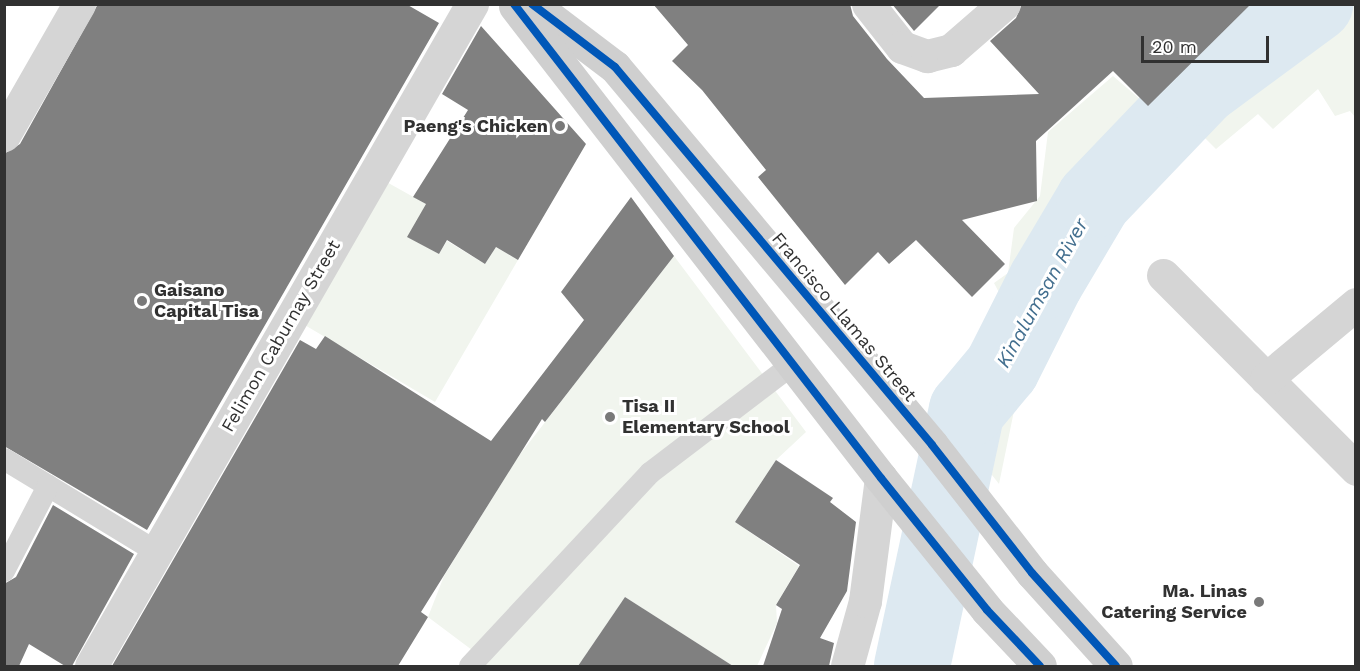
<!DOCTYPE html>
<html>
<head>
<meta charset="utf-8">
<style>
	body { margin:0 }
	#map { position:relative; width:1360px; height:671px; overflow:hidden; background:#fff; font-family:"Work Sans",sans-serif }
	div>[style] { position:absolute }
	.green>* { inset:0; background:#f1f5ee }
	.river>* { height:76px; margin:-38px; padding:0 38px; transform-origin:38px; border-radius:38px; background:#dde9f1 }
	.building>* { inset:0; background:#808080 }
	.lane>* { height:22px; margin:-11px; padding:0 11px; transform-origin:11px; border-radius:11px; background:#d5d5d5 }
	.street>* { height:33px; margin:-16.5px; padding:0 16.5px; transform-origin:16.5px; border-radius:16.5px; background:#d5d5d5 }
	.secondary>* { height:33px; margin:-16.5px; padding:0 16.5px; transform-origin:16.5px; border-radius:16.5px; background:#cfcfcf }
	.cycleway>* { height:8px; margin:-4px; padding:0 4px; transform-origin:4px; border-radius:4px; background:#0057b8 }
	.dots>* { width:16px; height:16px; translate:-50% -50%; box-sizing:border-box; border:3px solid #fff; border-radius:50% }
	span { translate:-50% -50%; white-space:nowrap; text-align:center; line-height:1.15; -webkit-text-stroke:6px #fff; paint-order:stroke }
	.poi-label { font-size:18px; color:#313131; font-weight:700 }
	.right { translate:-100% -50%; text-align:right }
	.left { translate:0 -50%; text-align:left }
	.street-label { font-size:18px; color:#313131 }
	.water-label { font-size:20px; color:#436f8f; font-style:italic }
	.frame { position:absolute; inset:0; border:6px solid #313131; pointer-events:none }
	.scale { position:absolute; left:1141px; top:36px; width:128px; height:27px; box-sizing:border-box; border:3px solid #313131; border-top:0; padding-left:8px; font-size:18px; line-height:21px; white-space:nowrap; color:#313131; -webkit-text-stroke:4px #fff; paint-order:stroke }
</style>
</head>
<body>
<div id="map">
	<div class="green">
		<div style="clip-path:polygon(1285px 5px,1355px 5px,1355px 117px,1350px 111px,1335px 116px,1318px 89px,1273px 129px,1258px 114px,1216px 149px,1202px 135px,1185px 154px,1120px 213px,1080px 264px,1022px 372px,999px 484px,953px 425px,971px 405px,971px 385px,1013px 319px,994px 283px,1008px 273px,1014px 228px,1040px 196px,1048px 132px,1113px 76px,1148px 106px,1168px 99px)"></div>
		<div style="clip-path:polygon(383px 180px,426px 204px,408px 237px,439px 254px,447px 241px,485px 264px,496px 247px,518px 260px,435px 402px,303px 324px)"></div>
		<div style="clip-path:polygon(674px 256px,806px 432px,776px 460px,735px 522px,799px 566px,776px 605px,777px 623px,757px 666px,733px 666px,625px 597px,578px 666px,473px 666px,480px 656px,428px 617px,444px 576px,518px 457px)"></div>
	</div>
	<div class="river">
		<div style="left:912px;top:666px;width:262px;rotate:-77.9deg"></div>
		<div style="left:967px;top:410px;width:55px;rotate:-50.2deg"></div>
		<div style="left:1002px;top:368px;width:97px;rotate:-63.2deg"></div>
		<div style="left:1046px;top:281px;width:94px;rotate:-59.3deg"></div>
		<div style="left:1094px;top:200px;width:155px;rotate:-46.3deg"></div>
		<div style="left:1201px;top:88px;width:142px;rotate:-36.4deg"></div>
	</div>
	<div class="building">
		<div style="clip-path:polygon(98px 4px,406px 4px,439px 23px,147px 530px,4px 446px,4px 154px,20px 144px)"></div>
		<div style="clip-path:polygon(653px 4px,850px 4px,853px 16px,887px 59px,924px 98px,1039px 94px,990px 41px,1016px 18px,1022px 4px,1251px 4px,1148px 106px,1113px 71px,1036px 141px,1037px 201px,962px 220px,1005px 264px,972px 297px,916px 240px,889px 264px,878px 252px,845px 285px,758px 177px,766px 170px,702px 90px,672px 61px,688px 45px)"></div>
		<div style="clip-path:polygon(892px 4px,941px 4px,914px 31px)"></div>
		<div style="clip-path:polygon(481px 26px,586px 144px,518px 260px,496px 247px,485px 264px,447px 240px,439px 254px,407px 237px,426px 204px,413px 197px,468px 110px,442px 94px)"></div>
		<div style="clip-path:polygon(631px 197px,674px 256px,545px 422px,542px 419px,421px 612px,428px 617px,398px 666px,112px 666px,300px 340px,316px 349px,325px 336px,491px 441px,584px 320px,561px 292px)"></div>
		<div style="clip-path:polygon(776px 460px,833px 498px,830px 502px,856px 522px,847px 591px,820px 638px,834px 643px,829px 666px,763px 666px,782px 609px,776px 605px,800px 565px,735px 522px)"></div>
		<div style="clip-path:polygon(53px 505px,134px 554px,72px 666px,65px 666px,29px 644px,19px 666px,4px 666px,4px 584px,16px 577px)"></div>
		<div style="clip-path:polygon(625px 597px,733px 666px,578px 666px)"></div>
	</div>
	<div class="lane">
		<div style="left:4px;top:459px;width:179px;rotate:31.3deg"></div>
		<div style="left:4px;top:571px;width:96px;rotate:-62.6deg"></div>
		<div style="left:470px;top:666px;width:264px;rotate:-47deg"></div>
		<div style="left:650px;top:473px;width:180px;rotate:-37.3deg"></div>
	</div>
	<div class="street">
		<div style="left:868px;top:4px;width:55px;rotate:51.7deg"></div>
		<div style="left:902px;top:47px;width:27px;rotate:20deg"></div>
		<div style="left:927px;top:56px;width:25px;rotate:-14deg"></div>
		<div style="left:951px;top:50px;width:70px;rotate:-41deg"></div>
		<div style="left:4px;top:135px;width:151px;rotate:-60.2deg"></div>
		<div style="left:1163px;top:275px;width:274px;rotate:45.1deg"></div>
		<div style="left:1266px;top:379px;width:117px;rotate:-39.8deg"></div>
		<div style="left:91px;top:666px;width:764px;rotate:-60.08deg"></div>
		<div style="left:847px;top:666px;width:67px;rotate:-74.5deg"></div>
		<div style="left:865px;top:601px;width:124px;rotate:-82.6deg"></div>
	</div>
	<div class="secondary">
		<div style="left:532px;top:4px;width:104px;rotate:37.2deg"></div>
		<div style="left:615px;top:67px;width:493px;rotate:50deg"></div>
		<div style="left:932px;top:445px;width:162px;rotate:52deg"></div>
		<div style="left:1032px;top:573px;width:125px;rotate:47.9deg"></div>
		<div style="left:515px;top:6px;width:597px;rotate:52.21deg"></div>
		<div style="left:881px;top:478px;width:169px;rotate:51.2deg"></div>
		<div style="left:987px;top:610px;width:77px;rotate:46.6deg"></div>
	</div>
	<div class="cycleway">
		<div style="left:514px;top:4px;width:599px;rotate:52.25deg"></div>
		<div style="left:881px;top:478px;width:169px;rotate:51.2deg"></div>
		<div style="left:987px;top:610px;width:77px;rotate:46.6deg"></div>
		<div style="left:532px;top:4px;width:104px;rotate:37.2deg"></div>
		<div style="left:615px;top:67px;width:493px;rotate:50deg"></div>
		<div style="left:932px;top:445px;width:162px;rotate:52deg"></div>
		<div style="left:1032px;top:573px;width:125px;rotate:47.9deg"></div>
	</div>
	<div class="dots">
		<div style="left:560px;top:126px;background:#797979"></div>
		<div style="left:142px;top:301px;background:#797979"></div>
		<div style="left:610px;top:417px;background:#797979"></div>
		<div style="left:1259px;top:602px;background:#797979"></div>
	</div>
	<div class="poi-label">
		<span class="right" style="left:548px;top:126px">Paeng's Chicken</span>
		<span class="left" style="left:154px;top:301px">Gaisano<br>Capital Tisa</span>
		<span class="left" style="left:622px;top:417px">Tisa II<br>Elementary School</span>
		<span class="right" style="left:1247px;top:602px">Ma. Linas<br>Catering Service</span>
	</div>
	<div class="street-label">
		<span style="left:844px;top:317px;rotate:50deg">Francisco Llamas Street</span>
		<span style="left:281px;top:336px;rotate:-60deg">Felimon Caburnay Street</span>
	</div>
	<div class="water-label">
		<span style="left:1042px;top:293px;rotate:-61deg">Kinalumsan River</span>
	</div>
	<div class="frame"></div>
	<div class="scale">20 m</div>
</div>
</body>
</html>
